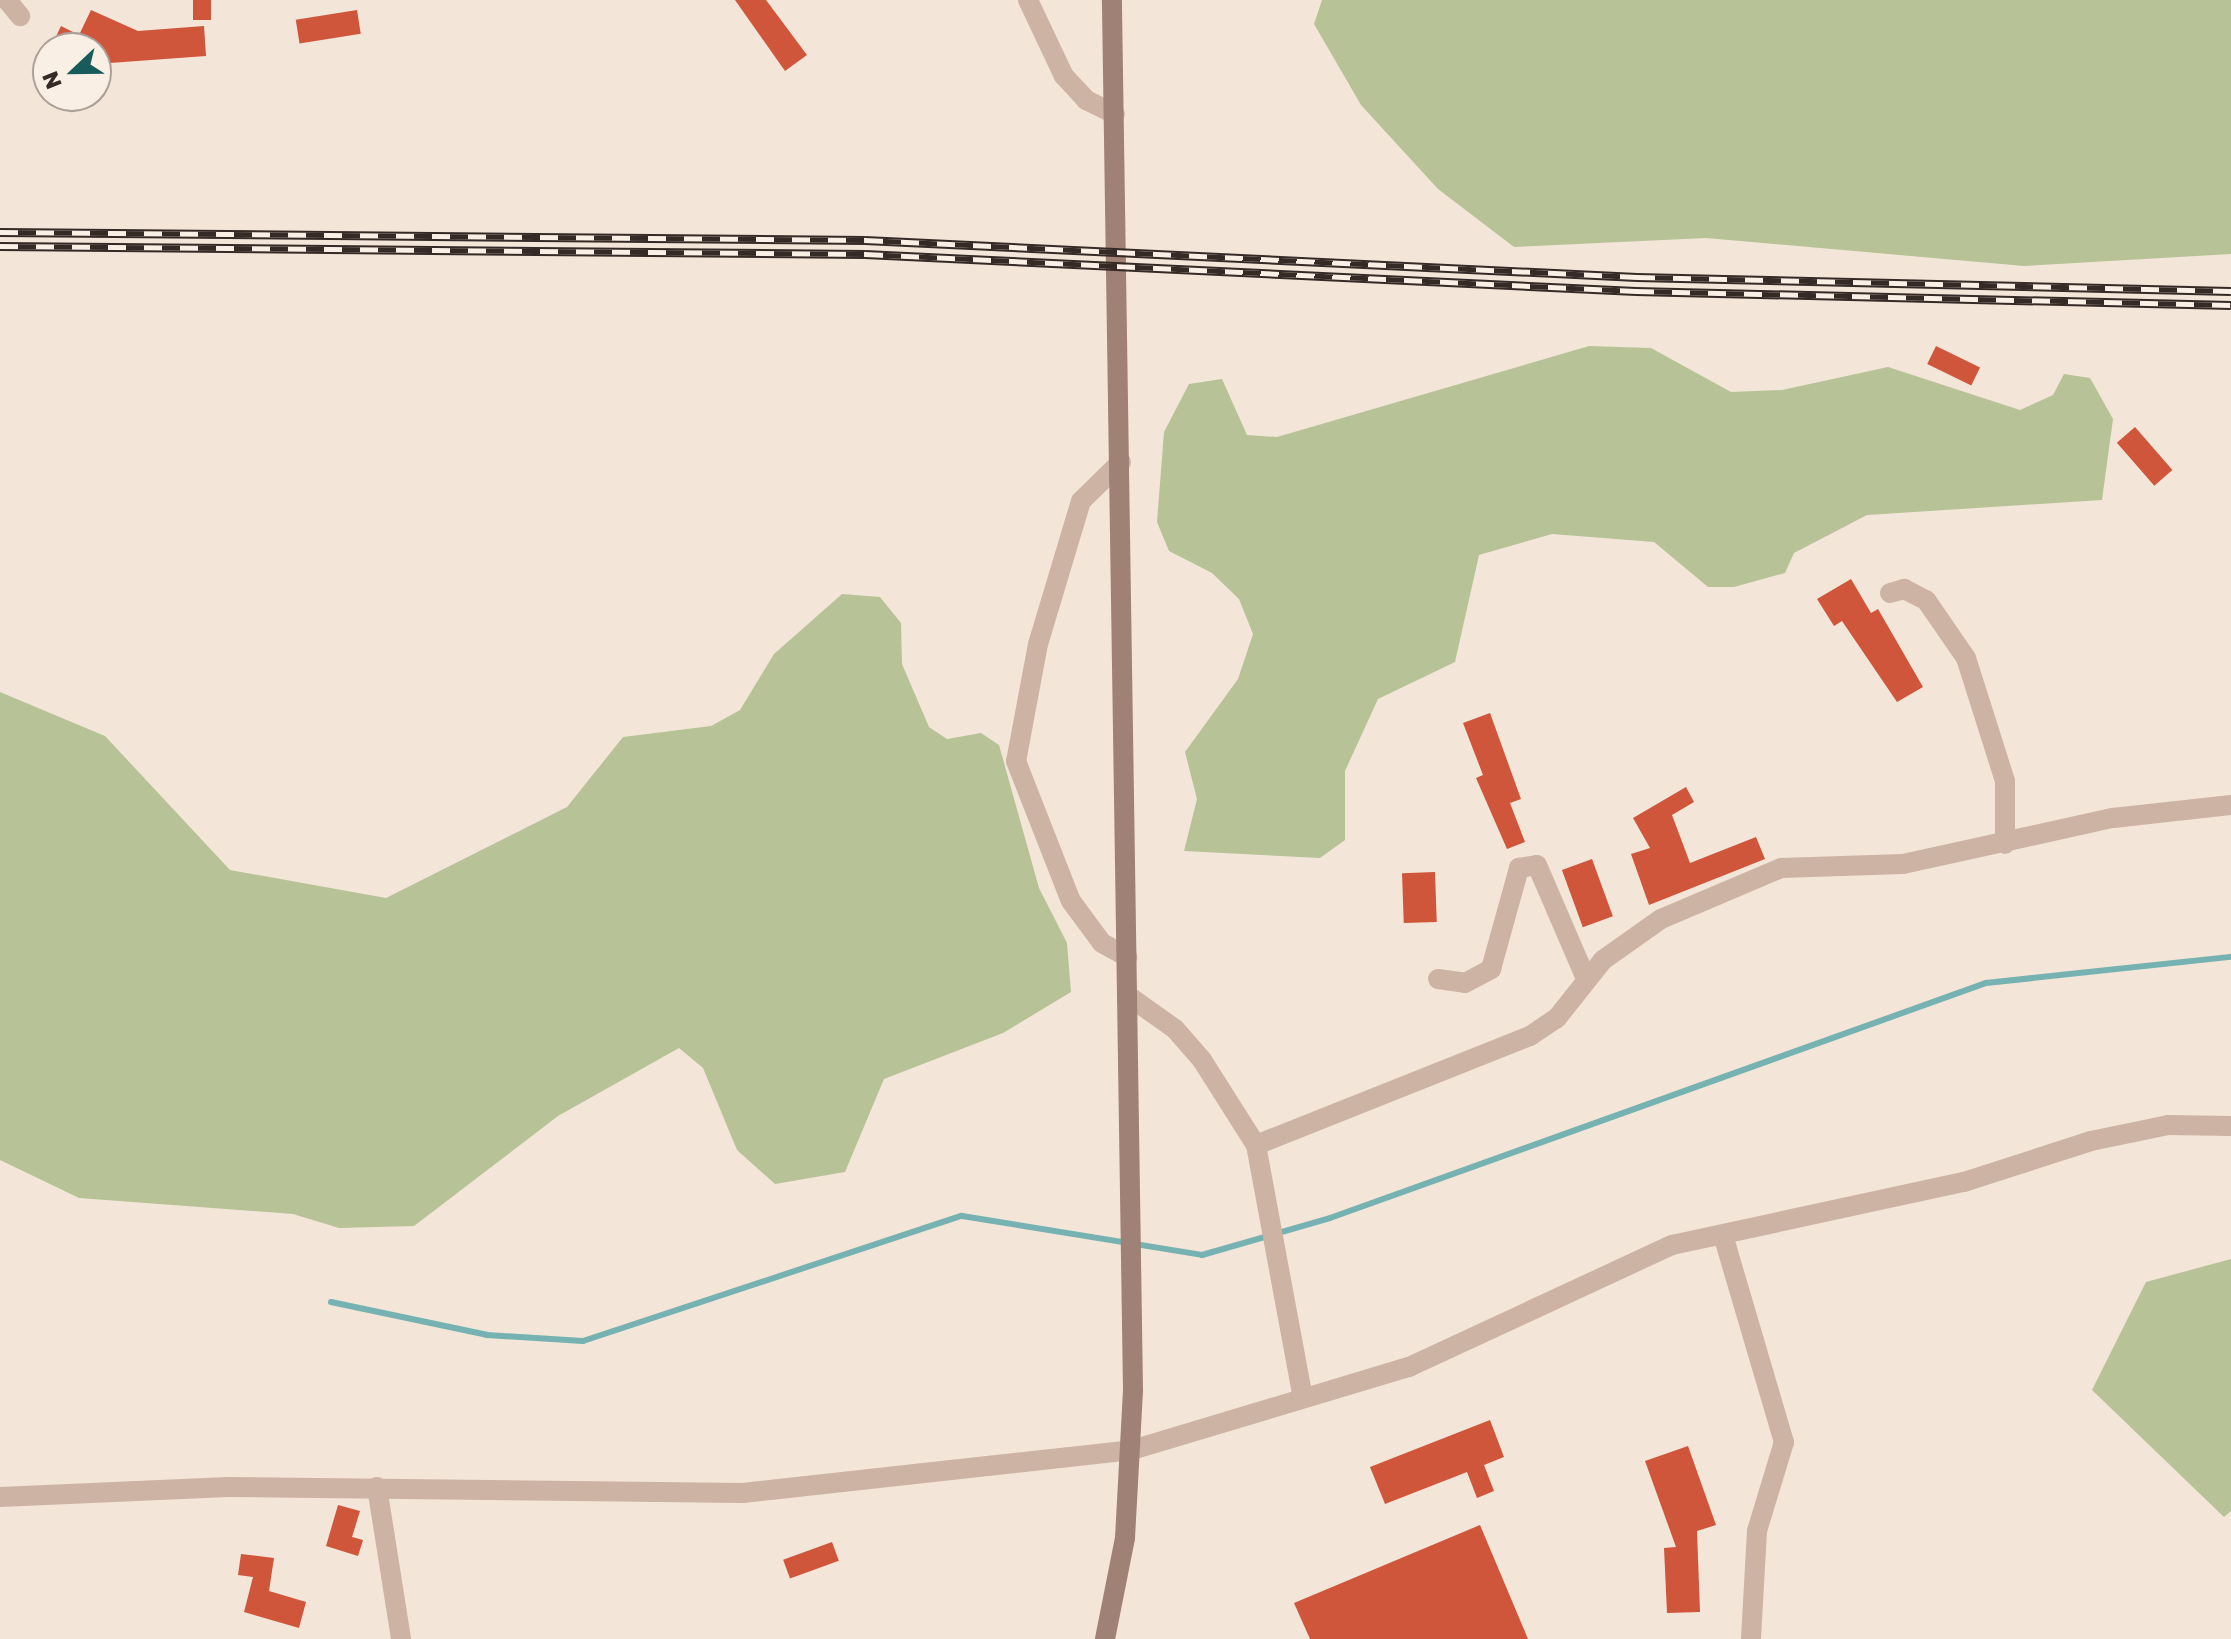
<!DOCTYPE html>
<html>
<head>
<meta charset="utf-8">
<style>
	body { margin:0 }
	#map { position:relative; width:2231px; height:1639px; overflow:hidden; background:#f3e5d8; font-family:"Golos Text",sans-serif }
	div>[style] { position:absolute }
	.green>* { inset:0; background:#b7c397 }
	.stream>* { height:6px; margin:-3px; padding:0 3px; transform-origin:3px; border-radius:3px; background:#75b2b1 }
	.building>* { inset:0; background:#cf553b; transform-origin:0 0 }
	.street>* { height:20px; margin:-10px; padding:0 10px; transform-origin:10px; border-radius:10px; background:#ccb3a3 }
	.secondary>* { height:20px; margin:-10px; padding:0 10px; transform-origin:10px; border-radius:10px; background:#9f8175 }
	.rail>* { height:9px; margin-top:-4.5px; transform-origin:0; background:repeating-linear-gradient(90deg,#faefe5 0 18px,#362a26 0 36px); box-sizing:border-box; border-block:2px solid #362a26 }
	span { translate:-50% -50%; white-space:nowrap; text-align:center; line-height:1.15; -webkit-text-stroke:6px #faefe5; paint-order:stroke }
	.north { position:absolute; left:32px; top:32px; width:80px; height:80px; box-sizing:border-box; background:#faefe5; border:2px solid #aca099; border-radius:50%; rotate:248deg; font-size:22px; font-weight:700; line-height:32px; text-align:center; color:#362a26 }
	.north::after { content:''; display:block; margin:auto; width:28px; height:36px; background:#195b5b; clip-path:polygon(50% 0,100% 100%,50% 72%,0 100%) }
</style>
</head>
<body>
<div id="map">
	<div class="green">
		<div style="clip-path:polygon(1322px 0,2231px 0,2231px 254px,2024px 266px,1706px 238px,1514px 247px,1438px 189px,1361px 105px,1314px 24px)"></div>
		<div style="clip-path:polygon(1589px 346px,1651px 348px,1731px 392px,1782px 390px,1888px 367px,2020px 410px,2053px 395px,2064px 374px,2090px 378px,2113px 419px,2102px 500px,1867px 515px,1794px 553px,1785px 573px,1734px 587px,1708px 587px,1654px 542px,1552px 534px,1479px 555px,1455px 662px,1378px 699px,1345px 771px,1345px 840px,1320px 858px,1184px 851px,1197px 799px,1185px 752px,1238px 679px,1253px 634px,1239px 599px,1212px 573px,1169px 551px,1157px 522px,1164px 432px,1189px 384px,1222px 379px,1247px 435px,1277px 437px)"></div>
		<div style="clip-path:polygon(842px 594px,880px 597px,901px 623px,902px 664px,929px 727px,947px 739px,981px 733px,999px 745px,1039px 888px,1067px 943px,1071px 992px,1003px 1033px,884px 1079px,845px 1172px,775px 1184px,737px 1150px,703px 1068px,679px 1048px,558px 1116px,414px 1226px,339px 1228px,293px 1214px,79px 1198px,0 1160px,0 692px,105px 736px,230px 870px,386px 898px,567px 807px,623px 737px,711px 726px,740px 710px,774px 654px)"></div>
		<div style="clip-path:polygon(2231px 1259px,2231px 1511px,2224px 1517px,2092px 1390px,2146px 1282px)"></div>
	</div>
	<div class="stream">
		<div style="left:331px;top:1302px;width:159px;rotate:11.9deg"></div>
		<div style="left:487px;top:1335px;width:96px;rotate:3.6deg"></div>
		<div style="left:583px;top:1341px;width:399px;rotate:-18.3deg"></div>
		<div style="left:962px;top:1216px;width:243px;rotate:9.2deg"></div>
		<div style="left:1202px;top:1255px;width:133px;rotate:-16.1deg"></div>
		<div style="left:1330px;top:1218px;width:697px;rotate:-19.71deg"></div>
		<div style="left:1986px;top:983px;width:246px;rotate:-6.1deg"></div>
	</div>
	<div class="building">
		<div style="left:193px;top:0;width:18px;height:20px"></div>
		<div style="clip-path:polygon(735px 0,766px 0,807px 55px,785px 71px)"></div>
		<div style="clip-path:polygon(91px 10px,138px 31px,204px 26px,206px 56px,96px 64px,96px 48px,53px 43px,61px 26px,79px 35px)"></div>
		<div style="left:357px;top:10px;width:24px;height:62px;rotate:81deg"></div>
		<div style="left:1936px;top:346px;width:49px;height:20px;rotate:26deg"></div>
		<div style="left:2135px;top:427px;width:57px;height:24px;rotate:49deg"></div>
		<div style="clip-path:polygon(1851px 579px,1871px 613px,1878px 609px,1923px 687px,1897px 702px,1842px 621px,1834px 626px,1817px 599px)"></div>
		<div style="clip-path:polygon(1490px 713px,1521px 799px,1510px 803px,1525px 842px,1507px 849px,1476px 778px,1483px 775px,1463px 723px)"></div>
		<div style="clip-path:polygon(1686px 787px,1694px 802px,1672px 815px,1690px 863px,1756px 837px,1765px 859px,1649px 905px,1631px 854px,1650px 848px,1633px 818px)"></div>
		<div style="left:1592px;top:859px;width:61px;height:32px;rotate:70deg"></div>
		<div style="left:1435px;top:872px;width:50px;height:33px;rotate:88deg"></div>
		<div style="clip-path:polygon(1490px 1420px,1504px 1457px,1484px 1465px,1494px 1491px,1477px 1498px,1467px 1472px,1385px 1504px,1370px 1467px)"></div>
		<div style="clip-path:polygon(1688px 1446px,1716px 1525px,1697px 1531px,1700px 1612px,1667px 1613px,1664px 1548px,1676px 1547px,1645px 1461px)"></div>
		<div style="clip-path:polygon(338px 1505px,360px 1511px,352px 1537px,363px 1540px,358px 1556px,326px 1546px)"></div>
		<div style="clip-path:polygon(1480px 1525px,1528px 1639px,1310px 1639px,1294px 1603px)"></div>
		<div style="left:832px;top:1542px;width:20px;height:52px;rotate:70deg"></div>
		<div style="clip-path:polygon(241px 1554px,274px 1558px,269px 1591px,306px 1602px,299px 1628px,244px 1612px,253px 1577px,238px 1575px)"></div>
	</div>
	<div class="street">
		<div style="left:7px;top:0;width:21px;rotate:51deg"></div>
		<div style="left:1028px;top:0;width:84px;rotate:64.7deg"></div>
		<div style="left:1064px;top:76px;width:33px;rotate:47deg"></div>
		<div style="left:1086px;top:100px;width:32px;rotate:26deg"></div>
		<div style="left:1121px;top:462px;width:56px;rotate:135.7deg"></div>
		<div style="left:1081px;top:501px;width:149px;rotate:106.7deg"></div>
		<div style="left:1038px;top:644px;width:119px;rotate:100.6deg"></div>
		<div style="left:1016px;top:761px;width:150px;rotate:68.6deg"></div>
		<div style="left:1071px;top:901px;width:52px;rotate:53.6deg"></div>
		<div style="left:1102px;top:943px;width:29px;rotate:29deg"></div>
		<div style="left:1890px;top:593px;width:15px;rotate:-16deg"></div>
		<div style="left:1904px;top:589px;width:25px;rotate:27deg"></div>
		<div style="left:1926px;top:600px;width:70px;rotate:55.4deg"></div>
		<div style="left:1966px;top:658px;width:129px;rotate:72.4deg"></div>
		<div style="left:2005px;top:781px;width:63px;rotate:90deg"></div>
		<div style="left:1438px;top:979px;width:27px;rotate:8deg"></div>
		<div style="left:1465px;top:983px;width:30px;rotate:-28deg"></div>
		<div style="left:1491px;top:969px;width:105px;rotate:-74.5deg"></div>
		<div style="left:1519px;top:868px;width:18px;rotate:-9deg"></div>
		<div style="left:1537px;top:865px;width:124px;rotate:66.7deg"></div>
		<div style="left:1127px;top:995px;width:59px;rotate:35.3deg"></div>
		<div style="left:1175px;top:1029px;width:41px;rotate:48.9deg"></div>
		<div style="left:1202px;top:1060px;width:101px;rotate:57.6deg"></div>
		<div style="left:1256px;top:1145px;width:257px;rotate:79.5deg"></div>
		<div style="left:1256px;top:1145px;width:295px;rotate:-21.7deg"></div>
		<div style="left:1530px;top:1036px;width:32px;rotate:-34deg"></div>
		<div style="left:1557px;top:1018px;width:74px;rotate:-51.6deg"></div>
		<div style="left:1603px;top:960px;width:71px;rotate:-35.3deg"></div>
		<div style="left:1661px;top:919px;width:130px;rotate:-23deg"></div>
		<div style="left:1781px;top:868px;width:122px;rotate:-1.9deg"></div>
		<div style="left:1903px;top:864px;width:215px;rotate:-12.4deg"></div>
		<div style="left:2113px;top:818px;width:119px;rotate:-6.3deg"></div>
		<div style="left:1723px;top:1235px;width:216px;rotate:73.6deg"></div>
		<div style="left:1784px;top:1442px;width:93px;rotate:106.9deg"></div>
		<div style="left:1757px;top:1531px;width:108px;rotate:93.2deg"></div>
		<div style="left:377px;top:1487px;width:154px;rotate:81deg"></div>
		<div style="left:0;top:1497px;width:228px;rotate:-2.5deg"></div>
		<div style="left:228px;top:1487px;width:515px;rotate:0.67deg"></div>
		<div style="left:743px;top:1493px;width:391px;rotate:-6.3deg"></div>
		<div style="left:1132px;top:1450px;width:289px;rotate:-16.7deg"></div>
		<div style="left:1409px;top:1367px;width:290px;rotate:-24.9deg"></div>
		<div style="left:1672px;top:1245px;width:299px;rotate:-12.2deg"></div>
		<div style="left:1964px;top:1182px;width:133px;rotate:-17.9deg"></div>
		<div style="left:2091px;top:1141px;width:79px;rotate:-11.7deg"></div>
		<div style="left:2168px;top:1125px;width:63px;rotate:0.9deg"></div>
	</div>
	<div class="secondary">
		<div style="left:1105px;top:1639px;width:103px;rotate:-78.8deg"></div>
		<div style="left:1125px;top:1538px;width:148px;rotate:-86.9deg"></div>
		<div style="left:1133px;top:1390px;width:1390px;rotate:-90.87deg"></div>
	</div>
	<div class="rail">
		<div style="left:0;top:232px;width:865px;rotate:0.53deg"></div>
		<div style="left:865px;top:240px;width:773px;rotate:2.74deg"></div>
		<div style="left:1637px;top:277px;width:594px;rotate:1.35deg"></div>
		<div style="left:0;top:246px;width:865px;rotate:0.53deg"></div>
		<div style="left:865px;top:254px;width:772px;rotate:2.75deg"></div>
		<div style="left:1636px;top:291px;width:595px;rotate:1.35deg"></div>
	</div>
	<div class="north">N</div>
</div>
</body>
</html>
